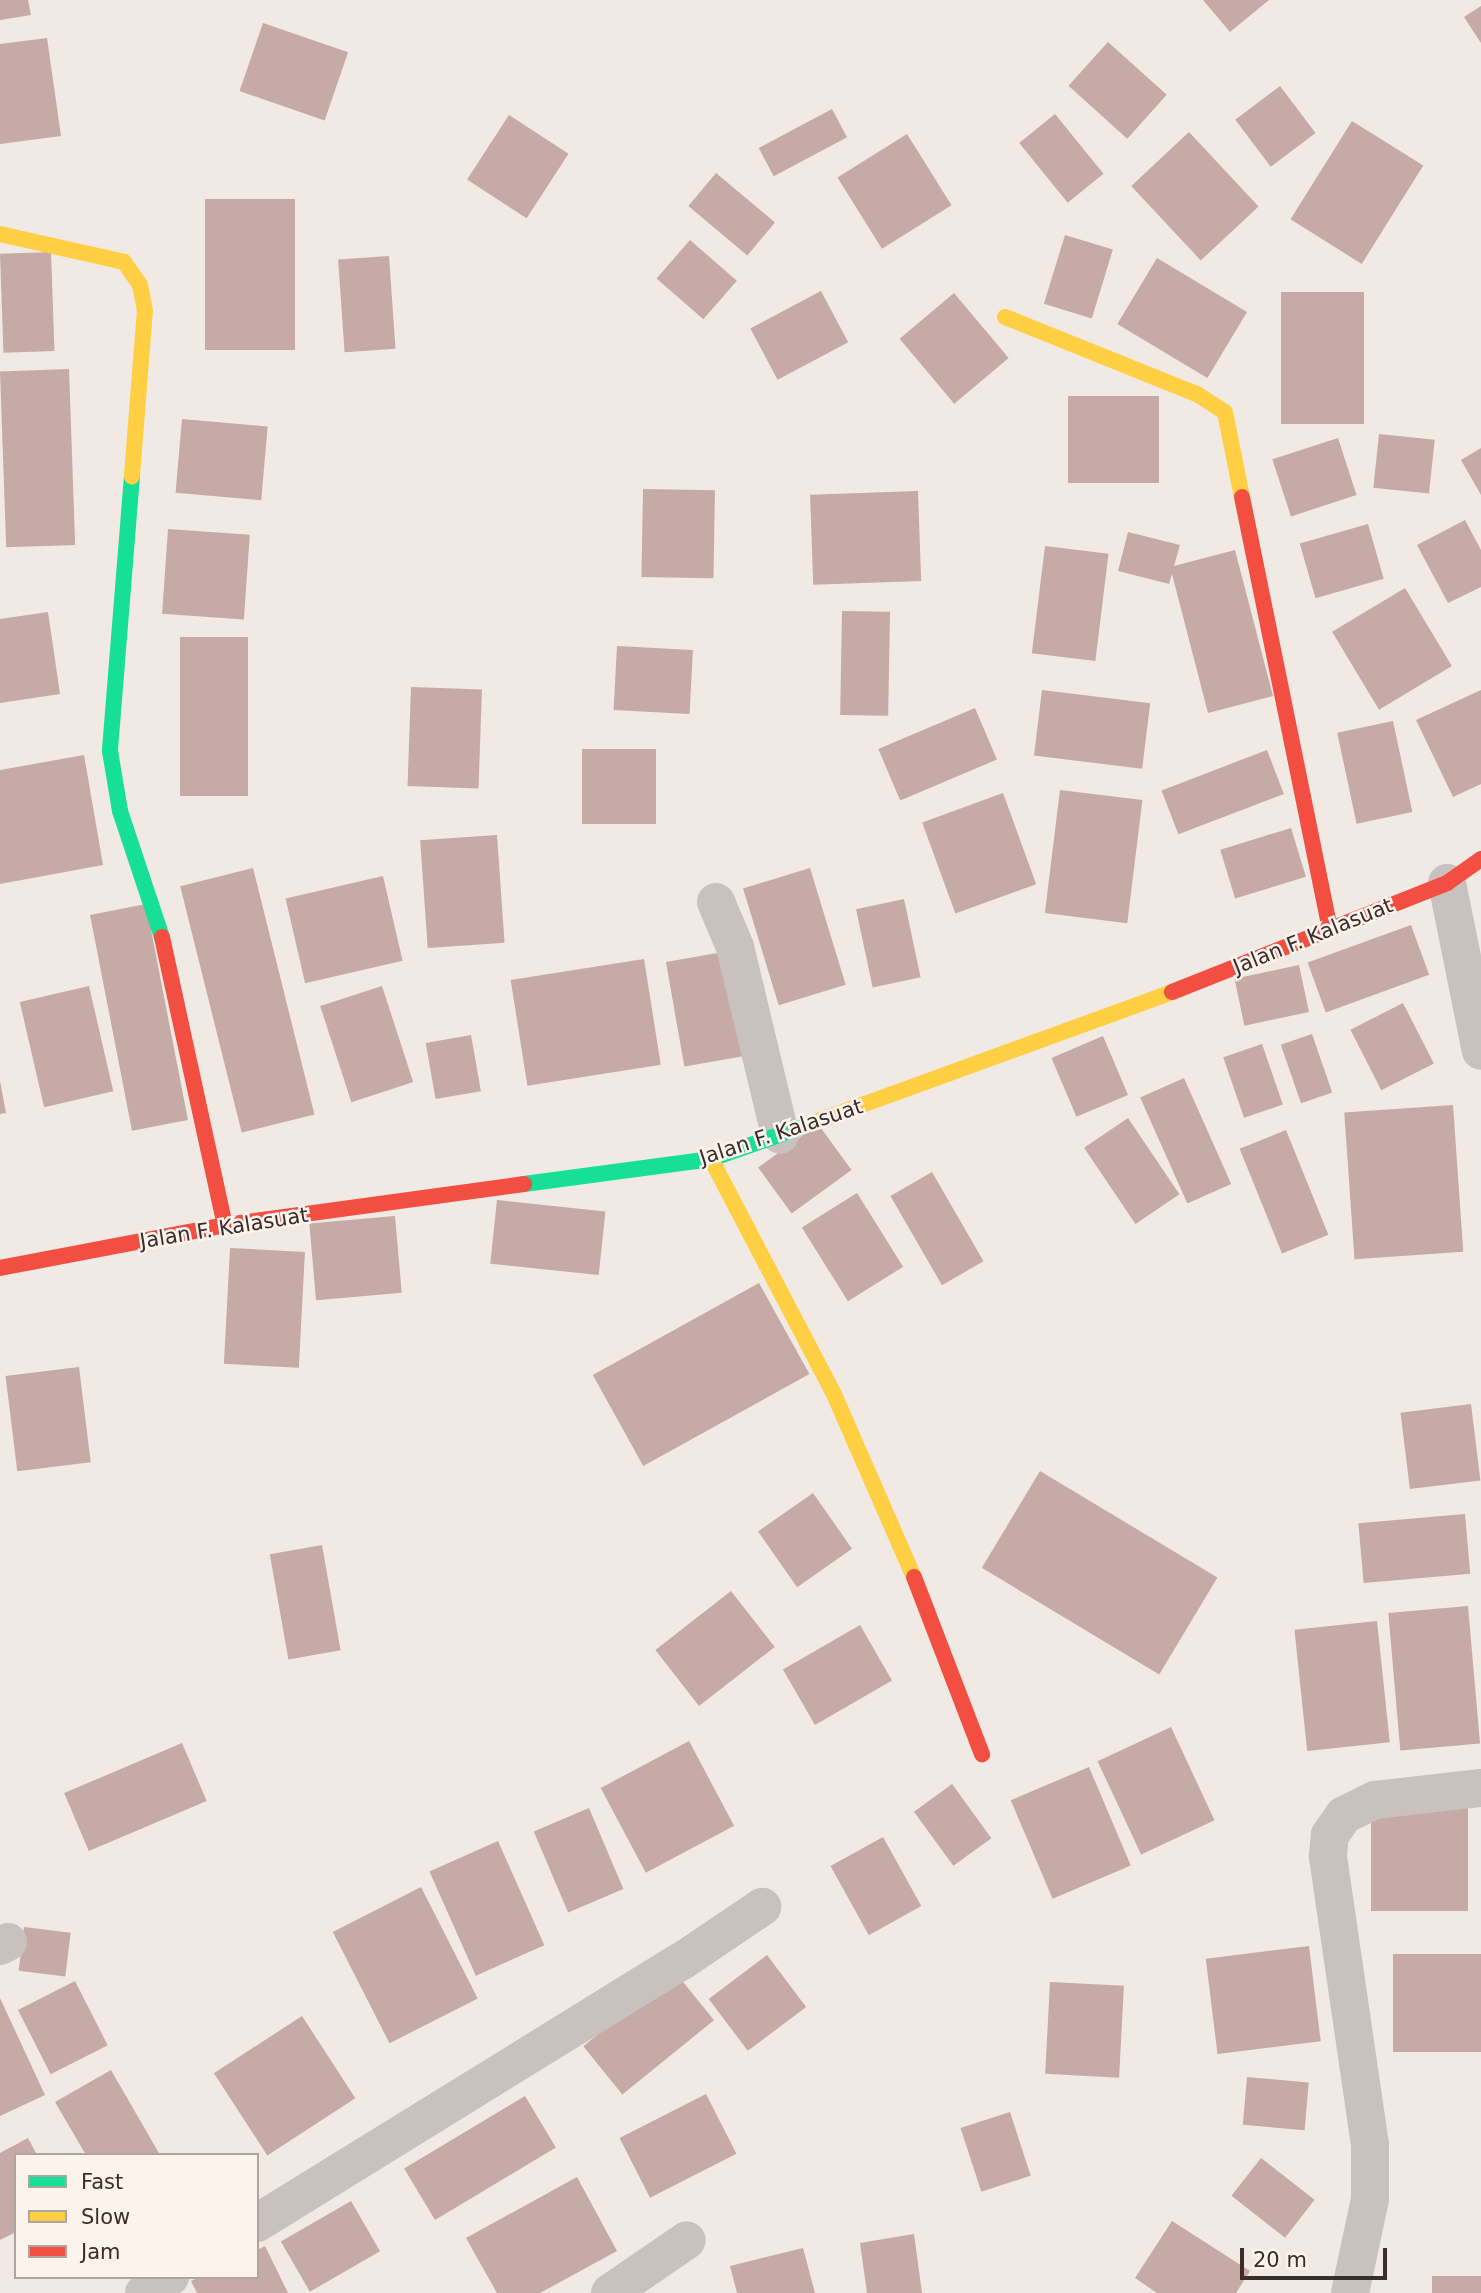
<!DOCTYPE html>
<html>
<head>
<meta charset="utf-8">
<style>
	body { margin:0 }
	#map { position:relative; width:1481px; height:2293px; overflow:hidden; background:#f0e9e4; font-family:"DejaVu Sans",sans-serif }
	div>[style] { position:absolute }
	.building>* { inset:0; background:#c5aaa5; transform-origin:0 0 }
	.street>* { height:38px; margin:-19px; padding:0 19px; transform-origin:19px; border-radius:19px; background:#c9c1bd }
	.fast>* { height:16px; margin:-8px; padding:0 8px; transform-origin:8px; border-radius:8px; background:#16e098 }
	.slow>* { height:16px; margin:-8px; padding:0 8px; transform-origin:8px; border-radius:8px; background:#ffcf43 }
	.jam>* { height:16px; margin:-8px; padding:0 8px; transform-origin:8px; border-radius:8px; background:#f24e42 }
	span { translate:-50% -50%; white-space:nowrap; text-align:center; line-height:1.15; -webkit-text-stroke:5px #fcf3ed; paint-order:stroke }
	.street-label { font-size:21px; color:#3b2d2a }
	.legend { position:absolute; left:14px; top:2153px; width:245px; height:126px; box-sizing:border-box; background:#fcf3ed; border:2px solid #afa49f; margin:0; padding:9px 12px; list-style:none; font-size:21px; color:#3b2d2a }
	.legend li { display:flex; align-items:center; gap:14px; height:35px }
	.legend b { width:35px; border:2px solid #afa49f }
	.scale { position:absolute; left:1240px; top:2248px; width:147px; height:32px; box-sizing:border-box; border:4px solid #3b2d2a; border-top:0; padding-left:9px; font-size:21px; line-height:24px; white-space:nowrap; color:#3b2d2a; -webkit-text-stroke:5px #fcf3ed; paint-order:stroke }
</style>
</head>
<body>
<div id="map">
	<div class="building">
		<div style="clip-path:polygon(0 0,28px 0,31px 15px,0 20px)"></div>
		<div style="clip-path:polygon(1203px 0,1269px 0,1230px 32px)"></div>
		<div style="clip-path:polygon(1481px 6px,1481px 43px,1464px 17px)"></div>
		<div style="left:263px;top:23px;width:90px;height:72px;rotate:19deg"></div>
		<div style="clip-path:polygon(47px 38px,61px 136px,0 144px,0 44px)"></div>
		<div style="left:1108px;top:42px;width:79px;height:59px;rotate:42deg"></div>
		<div style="left:1280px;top:86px;width:59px;height:56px;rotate:53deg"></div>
		<div style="left:832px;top:109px;width:32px;height:83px;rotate:62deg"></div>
		<div style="left:1055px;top:114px;width:77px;height:46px;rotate:51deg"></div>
		<div style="left:509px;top:115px;width:71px;height:77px;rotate:33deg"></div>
		<div style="left:1352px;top:121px;width:84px;height:116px;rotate:32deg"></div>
		<div style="left:1189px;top:132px;width:102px;height:79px;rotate:47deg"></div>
		<div style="left:907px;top:134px;width:84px;height:82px;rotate:58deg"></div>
		<div style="left:716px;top:173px;width:77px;height:43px;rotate:40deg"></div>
		<div style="left:205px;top:199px;width:90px;height:151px"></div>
		<div style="left:1065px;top:235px;width:50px;height:72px;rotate:17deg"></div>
		<div style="left:690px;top:240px;width:62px;height:51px;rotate:41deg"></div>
		<div style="left:51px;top:252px;width:99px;height:51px;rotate:88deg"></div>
		<div style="left:389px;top:256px;width:93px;height:51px;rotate:86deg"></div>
		<div style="left:1157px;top:258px;width:105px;height:77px;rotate:31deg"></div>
		<div style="left:821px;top:291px;width:58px;height:80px;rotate:62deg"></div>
		<div style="left:1281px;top:292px;width:83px;height:132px"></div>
		<div style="left:954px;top:293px;width:85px;height:71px;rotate:50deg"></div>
		<div style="left:69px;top:369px;width:176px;height:69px;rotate:88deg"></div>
		<div style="left:1068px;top:396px;width:91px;height:87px"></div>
		<div style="left:182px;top:419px;width:86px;height:74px;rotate:5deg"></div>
		<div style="left:1379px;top:434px;width:56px;height:54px;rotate:6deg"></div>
		<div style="left:1338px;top:438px;width:60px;height:69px;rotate:72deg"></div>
		<div style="clip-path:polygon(1481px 448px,1481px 495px,1461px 460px)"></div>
		<div style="left:643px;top:489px;width:72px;height:88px;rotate:1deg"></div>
		<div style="left:918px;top:491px;width:90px;height:108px;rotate:88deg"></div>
		<div style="clip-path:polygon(1465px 520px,1481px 550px,1481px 587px,1448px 603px,1417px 545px)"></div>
		<div style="left:1368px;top:524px;width:57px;height:71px;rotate:74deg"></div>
		<div style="left:168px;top:529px;width:82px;height:85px;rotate:4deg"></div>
		<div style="clip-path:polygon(1128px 532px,1180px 545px,1174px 566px,1235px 550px,1273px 696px,1208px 713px,1172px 574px,1169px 584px,1118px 571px)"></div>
		<div style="left:1045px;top:546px;width:64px;height:108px;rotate:7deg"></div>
		<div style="left:1405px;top:588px;width:91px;height:85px;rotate:59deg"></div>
		<div style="left:842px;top:611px;width:48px;height:104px;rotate:1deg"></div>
		<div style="clip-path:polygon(48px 612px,60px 694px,0 703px,0 619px)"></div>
		<div style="left:180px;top:637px;width:68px;height:159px"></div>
		<div style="left:617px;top:646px;width:76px;height:64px;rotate:3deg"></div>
		<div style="left:411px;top:687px;width:71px;height:99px;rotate:2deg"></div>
		<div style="left:1042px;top:690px;width:109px;height:66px;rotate:7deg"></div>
		<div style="clip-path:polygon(1481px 690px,1481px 784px,1453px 797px,1416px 720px)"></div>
		<div style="left:975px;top:708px;width:56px;height:105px;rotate:67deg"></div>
		<div style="left:1393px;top:721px;width:93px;height:57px;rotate:78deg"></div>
		<div style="left:582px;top:749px;width:74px;height:75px"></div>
		<div style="left:1267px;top:750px;width:47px;height:113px;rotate:69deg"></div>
		<div style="clip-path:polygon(84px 755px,103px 865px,0 884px,0 770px)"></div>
		<div style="left:1060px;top:790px;width:83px;height:124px;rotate:7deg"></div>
		<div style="left:1003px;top:793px;width:97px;height:86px;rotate:70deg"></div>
		<div style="left:1291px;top:828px;width:51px;height:74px;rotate:73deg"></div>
		<div style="left:497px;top:835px;width:108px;height:77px;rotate:86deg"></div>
		<div style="left:253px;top:868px;width:254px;height:75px;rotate:76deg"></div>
		<div style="left:810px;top:868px;width:122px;height:70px;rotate:73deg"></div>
		<div style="left:383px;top:876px;width:87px;height:100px;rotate:77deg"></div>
		<div style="left:904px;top:899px;width:80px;height:49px;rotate:78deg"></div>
		<div style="left:146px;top:904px;width:220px;height:57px;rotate:79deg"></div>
		<div style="left:1411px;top:925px;width:53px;height:110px;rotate:70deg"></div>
		<div style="left:729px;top:951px;width:106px;height:64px;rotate:80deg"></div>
		<div style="left:644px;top:959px;width:107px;height:135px;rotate:81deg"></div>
		<div style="left:1299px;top:965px;width:48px;height:66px;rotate:78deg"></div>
		<div style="left:89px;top:986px;width:108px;height:71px;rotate:77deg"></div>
		<div style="left:382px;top:986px;width:101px;height:65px;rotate:72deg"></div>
		<div style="left:1403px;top:1003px;width:68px;height:59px;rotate:63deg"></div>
		<div style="left:1312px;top:1034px;width:62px;height:33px;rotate:71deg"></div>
		<div style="left:471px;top:1035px;width:57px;height:46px;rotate:80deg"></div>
		<div style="left:1103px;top:1036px;width:64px;height:56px;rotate:67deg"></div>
		<div style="left:1262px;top:1044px;width:64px;height:41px;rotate:71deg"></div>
		<div style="left:1184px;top:1078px;width:116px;height:48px;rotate:66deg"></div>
		<div style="clip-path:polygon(0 1081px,6px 1113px,0 1114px)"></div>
		<div style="left:1453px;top:1105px;width:147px;height:109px;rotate:86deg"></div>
		<div style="left:1128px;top:1118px;width:92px;height:53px;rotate:56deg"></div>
		<div style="left:818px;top:1124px;width:57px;height:74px;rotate:54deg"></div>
		<div style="left:1286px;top:1130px;width:113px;height:50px;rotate:68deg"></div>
		<div style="left:932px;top:1172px;width:103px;height:48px;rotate:60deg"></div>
		<div style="left:857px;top:1193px;width:87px;height:65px;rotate:58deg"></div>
		<div style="left:497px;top:1200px;width:109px;height:64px;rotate:6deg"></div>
		<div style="left:395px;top:1216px;width:77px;height:86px;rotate:85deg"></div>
		<div style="left:230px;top:1248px;width:75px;height:116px;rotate:3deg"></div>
		<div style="left:759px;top:1283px;width:104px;height:190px;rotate:61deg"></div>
		<div style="left:79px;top:1367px;width:96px;height:74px;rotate:83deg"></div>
		<div style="left:1471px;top:1404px;width:77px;height:71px;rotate:83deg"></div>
		<div style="left:1040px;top:1471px;width:207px;height:113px;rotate:31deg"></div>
		<div style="left:813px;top:1493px;width:68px;height:67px;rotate:55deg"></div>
		<div style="left:1465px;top:1514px;width:60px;height:107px;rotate:85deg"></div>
		<div style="left:322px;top:1545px;width:107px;height:53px;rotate:80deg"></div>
		<div style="left:731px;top:1591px;width:71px;height:96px;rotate:52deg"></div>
		<div style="left:1468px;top:1606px;width:138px;height:80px;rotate:85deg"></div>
		<div style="left:1377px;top:1621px;width:122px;height:83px;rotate:84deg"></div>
		<div style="left:860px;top:1625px;width:64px;height:89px;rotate:60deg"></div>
		<div style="left:1171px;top:1727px;width:103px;height:81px;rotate:65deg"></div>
		<div style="left:689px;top:1741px;width:96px;height:100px;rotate:62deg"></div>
		<div style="left:182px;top:1743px;width:63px;height:128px;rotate:67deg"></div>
		<div style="left:1089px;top:1767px;width:107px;height:85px;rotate:67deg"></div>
		<div style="left:952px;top:1784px;width:67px;height:47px;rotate:54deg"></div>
		<div style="left:1371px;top:1805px;width:97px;height:106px"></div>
		<div style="left:589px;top:1808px;width:88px;height:60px;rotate:67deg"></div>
		<div style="left:883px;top:1837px;width:79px;height:60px;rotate:61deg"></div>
		<div style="left:498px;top:1841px;width:114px;height:75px;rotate:66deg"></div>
		<div style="left:421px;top:1887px;width:125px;height:99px;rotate:63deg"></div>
		<div style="left:24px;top:1927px;width:47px;height:44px;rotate:7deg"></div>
		<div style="left:1309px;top:1946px;width:96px;height:104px;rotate:83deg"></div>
		<div style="left:1481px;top:1954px;width:98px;height:88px;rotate:90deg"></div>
		<div style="left:767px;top:1955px;width:65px;height:73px;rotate:53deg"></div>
		<div style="left:675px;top:1972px;width:62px;height:118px;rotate:51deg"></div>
		<div style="left:75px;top:1981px;width:72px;height:64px;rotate:63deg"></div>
		<div style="left:1050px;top:1982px;width:74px;height:92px;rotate:3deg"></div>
		<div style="clip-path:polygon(0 1998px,45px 2095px,0 2116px)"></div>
		<div style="left:302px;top:2016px;width:98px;height:105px;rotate:57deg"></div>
		<div style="clip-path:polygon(111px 2070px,160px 2155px,86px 2155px,55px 2102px)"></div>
		<div style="left:1247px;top:2077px;width:62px;height:48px;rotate:5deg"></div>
		<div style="left:706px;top:2094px;width:67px;height:97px;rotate:63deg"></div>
		<div style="left:525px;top:2096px;width:60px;height:141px;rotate:59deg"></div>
		<div style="left:1010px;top:2112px;width:67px;height:52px;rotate:72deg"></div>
		<div style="clip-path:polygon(28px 2138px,37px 2155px,16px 2155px,16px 2232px,0 2240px,0 2153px)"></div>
		<div style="left:1261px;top:2158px;width:68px;height:48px;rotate:38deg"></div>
		<div style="clip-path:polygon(577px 2177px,617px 2251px,540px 2293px,497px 2293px,466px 2238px)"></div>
		<div style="left:351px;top:2201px;width:58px;height:81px;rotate:60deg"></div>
		<div style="clip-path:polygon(1172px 2221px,1250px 2271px,1236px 2293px,1157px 2293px,1135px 2278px)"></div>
		<div style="clip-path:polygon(914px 2234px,922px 2293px,867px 2293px,860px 2243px)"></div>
		<div style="clip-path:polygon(265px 2246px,288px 2293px,197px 2293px,191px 2281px,199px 2277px,257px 2277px,257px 2250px)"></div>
		<div style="clip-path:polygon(803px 2248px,815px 2293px,737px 2293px,730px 2266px)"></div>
		<div style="left:1481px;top:2276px;width:17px;height:49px;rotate:90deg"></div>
	</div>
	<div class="street">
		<div style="left:1447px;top:883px;width:171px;rotate:78.6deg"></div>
		<div style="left:716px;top:902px;width:49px;rotate:67.1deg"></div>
		<div style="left:735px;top:947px;width:193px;rotate:76.5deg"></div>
		<div style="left:0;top:1946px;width:9px;rotate:-27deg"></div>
		<div style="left:257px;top:2223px;width:499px;rotate:-31.7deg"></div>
		<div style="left:682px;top:1961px;width:97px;rotate:-34deg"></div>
		<div style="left:144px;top:2293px;width:31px;rotate:-32deg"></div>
		<div style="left:610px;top:2293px;width:93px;rotate:-34.5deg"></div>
		<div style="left:1350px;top:2293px;width:96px;rotate:-78deg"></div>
		<div style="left:1370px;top:2199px;width:54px;rotate:-90deg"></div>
		<div style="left:1370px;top:2145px;width:292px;rotate:-98.3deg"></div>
		<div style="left:1328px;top:1856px;width:21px;rotate:-85deg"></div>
		<div style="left:1330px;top:1835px;width:24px;rotate:-55deg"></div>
		<div style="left:1344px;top:1815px;width:34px;rotate:-26deg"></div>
		<div style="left:1375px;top:1800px;width:107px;rotate:-6.5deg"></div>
	</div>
	<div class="fast">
		<div style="left:132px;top:476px;width:276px;rotate:94.6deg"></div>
		<div style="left:110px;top:751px;width:61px;rotate:80.5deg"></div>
		<div style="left:120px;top:811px;width:133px;rotate:71.6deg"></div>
		<div style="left:524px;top:1184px;width:189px;rotate:-7.6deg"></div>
		<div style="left:711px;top:1159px;width:105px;rotate:-19.5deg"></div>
	</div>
	<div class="slow">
		<div style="left:0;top:234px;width:127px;rotate:12.7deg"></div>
		<div style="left:124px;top:262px;width:28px;rotate:55deg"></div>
		<div style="left:140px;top:285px;width:25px;rotate:79deg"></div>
		<div style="left:145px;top:310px;width:167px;rotate:94.5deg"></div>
		<div style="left:1005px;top:317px;width:207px;rotate:21.9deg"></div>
		<div style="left:1197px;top:394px;width:33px;rotate:33deg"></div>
		<div style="left:1225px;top:412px;width:87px;rotate:78.7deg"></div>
		<div style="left:810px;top:1124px;width:385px;rotate:-20deg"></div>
		<div style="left:711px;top:1159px;width:263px;rotate:62.4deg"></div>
		<div style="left:833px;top:1392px;width:202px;rotate:66.4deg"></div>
	</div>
	<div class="jam">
		<div style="left:1242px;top:497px;width:442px;rotate:78.5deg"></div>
		<div style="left:162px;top:937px;width:295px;rotate:77.7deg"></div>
		<div style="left:1172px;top:992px;width:296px;rotate:-21.6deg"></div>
		<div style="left:1447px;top:883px;width:42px;rotate:-35.2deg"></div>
		<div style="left:0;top:1268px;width:229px;rotate:-10.8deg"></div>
		<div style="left:225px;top:1225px;width:302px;rotate:-7.8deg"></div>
		<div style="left:914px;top:1577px;width:190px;rotate:69deg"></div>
	</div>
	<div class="street-label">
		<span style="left:1313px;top:936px;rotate:-22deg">Jalan F. Kalasuat</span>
		<span style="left:781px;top:1132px;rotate:-18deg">Jalan F. Kalasuat</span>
		<span style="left:224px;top:1228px;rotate:-9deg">Jalan F. Kalasuat</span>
	</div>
	<ul class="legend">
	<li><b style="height:9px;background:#16e098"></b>Fast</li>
	<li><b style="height:9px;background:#ffcf43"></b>Slow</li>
	<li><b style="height:9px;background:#f24e42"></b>Jam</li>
	</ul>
	<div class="scale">20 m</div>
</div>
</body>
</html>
